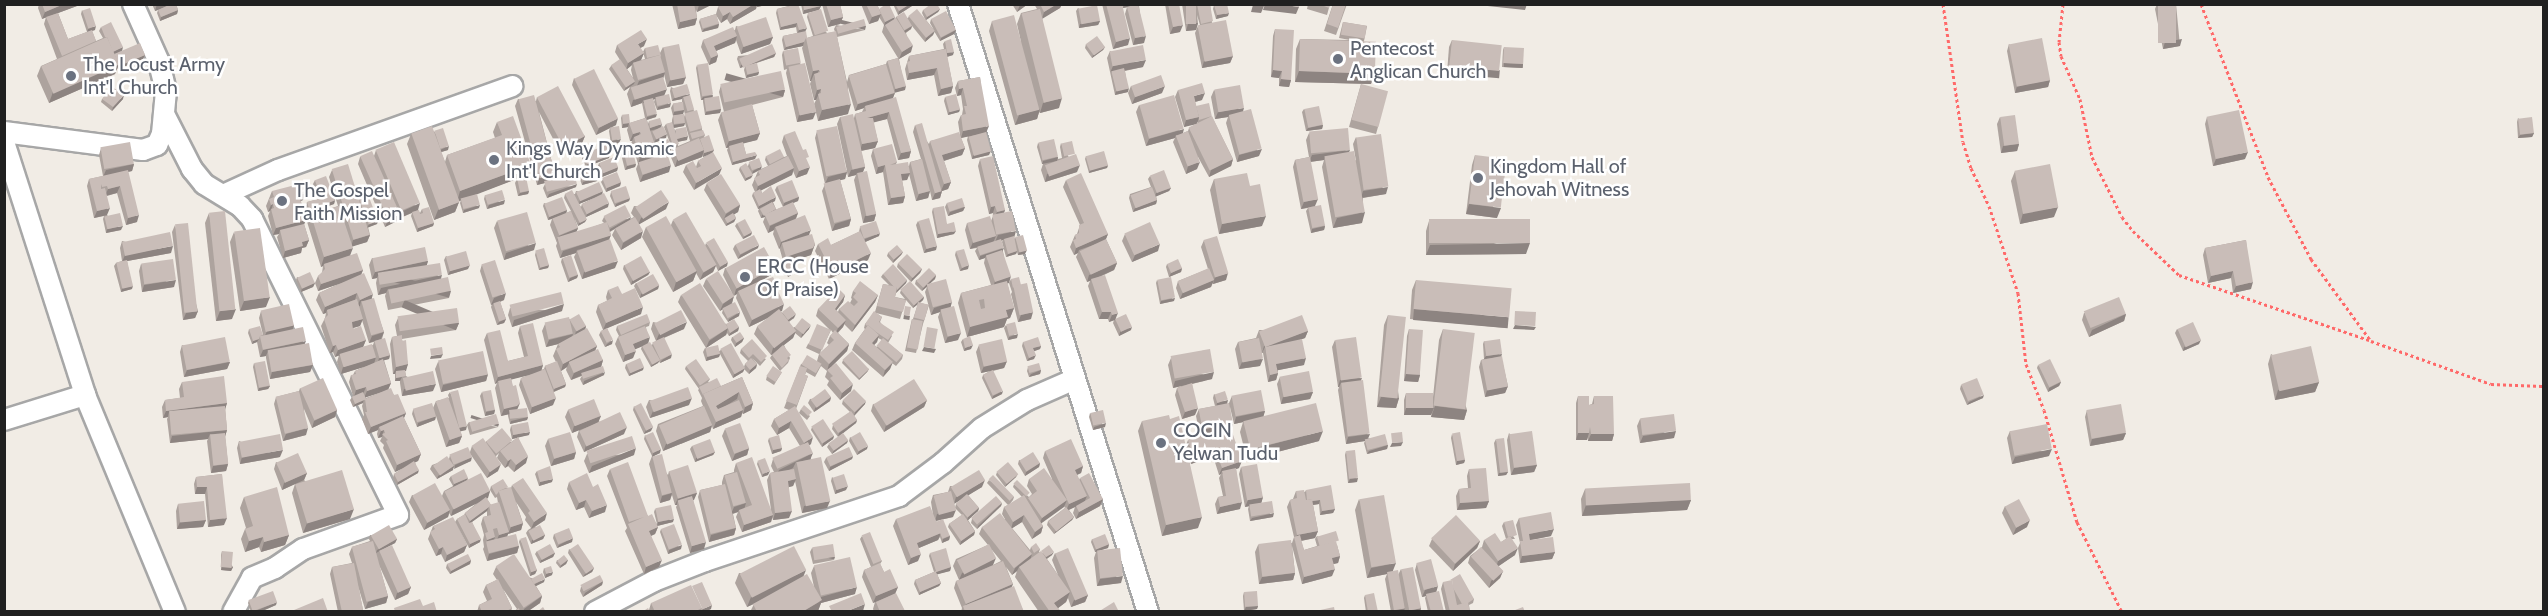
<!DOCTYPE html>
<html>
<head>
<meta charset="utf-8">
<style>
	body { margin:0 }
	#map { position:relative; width:2548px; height:616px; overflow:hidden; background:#f1ece5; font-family:Cabin,sans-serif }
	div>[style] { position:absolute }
	.path>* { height:3px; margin-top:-1.5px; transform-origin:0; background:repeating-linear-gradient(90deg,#ff6969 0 3px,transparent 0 6px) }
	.roads { filter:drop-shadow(2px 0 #a7a7a7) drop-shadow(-2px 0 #a7a7a7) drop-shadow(0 2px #a7a7a7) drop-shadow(0 -2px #a7a7a7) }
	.minor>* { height:20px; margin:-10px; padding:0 10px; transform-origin:10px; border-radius:10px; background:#fff }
	.wall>* { inset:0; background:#ada39e }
	.shaded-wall>* { inset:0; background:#8d8481; transform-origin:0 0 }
	.building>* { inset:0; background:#c9bdb8; transform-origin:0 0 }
	.dots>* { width:16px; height:16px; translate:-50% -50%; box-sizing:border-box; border:3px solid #fff; border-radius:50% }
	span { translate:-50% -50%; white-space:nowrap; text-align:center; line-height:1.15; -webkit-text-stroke:5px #fff; paint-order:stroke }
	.worship-label { font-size:20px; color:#5b616d }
	.left { translate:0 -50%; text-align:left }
	.frame { position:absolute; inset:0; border:6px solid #202020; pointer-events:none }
</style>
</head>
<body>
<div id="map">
	<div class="path">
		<div style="left:1943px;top:4px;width:139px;rotate:81.8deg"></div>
		<div style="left:1963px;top:142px;width:27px;rotate:73deg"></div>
		<div style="left:1971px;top:168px;width:42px;rotate:64.7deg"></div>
		<div style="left:1989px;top:206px;width:92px;rotate:71.6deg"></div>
		<div style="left:2018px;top:293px;width:71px;rotate:83.6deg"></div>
		<div style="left:2026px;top:364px;width:49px;rotate:68.6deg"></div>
		<div style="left:2044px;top:410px;width:117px;rotate:73.6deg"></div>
		<div style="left:2077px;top:522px;width:101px;rotate:63.4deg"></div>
		<div style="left:2063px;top:4px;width:38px;rotate:96deg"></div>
		<div style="left:2059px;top:42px;width:14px;rotate:82deg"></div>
		<div style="left:2061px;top:56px;width:47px;rotate:66.2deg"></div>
		<div style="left:2080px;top:99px;width:59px;rotate:78.3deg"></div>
		<div style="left:2092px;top:157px;width:67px;rotate:63.4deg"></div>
		<div style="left:2122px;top:217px;width:18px;rotate:52deg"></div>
		<div style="left:2133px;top:231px;width:64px;rotate:43.7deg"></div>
		<div style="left:2179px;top:275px;width:201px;rotate:18.9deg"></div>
		<div style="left:2201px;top:4px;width:186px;rotate:68.8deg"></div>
		<div style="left:2268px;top:177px;width:93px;rotate:62.3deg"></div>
		<div style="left:2311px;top:259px;width:102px;rotate:53.8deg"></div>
		<div style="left:2371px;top:341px;width:127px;rotate:19.7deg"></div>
		<div style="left:2491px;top:384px;width:53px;rotate:2.2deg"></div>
	</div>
	<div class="roads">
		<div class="minor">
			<div style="left:958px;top:4px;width:637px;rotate:72.65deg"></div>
			<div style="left:164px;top:114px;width:62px;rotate:63deg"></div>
			<div style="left:192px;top:169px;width:19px;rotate:51deg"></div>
			<div style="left:204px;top:184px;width:42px;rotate:31.4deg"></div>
			<div style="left:240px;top:206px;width:18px;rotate:47deg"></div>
			<div style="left:252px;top:219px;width:330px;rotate:63.7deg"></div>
			<div style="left:398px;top:515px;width:101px;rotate:160.3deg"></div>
			<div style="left:303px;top:549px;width:34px;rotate:146deg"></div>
			<div style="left:275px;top:568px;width:25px;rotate:157deg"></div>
			<div style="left:252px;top:578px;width:39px;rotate:119deg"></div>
			<div style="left:4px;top:132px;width:140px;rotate:7.4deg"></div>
			<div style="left:143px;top:150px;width:15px;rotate:-20deg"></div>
			<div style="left:157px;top:145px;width:12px;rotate:-66deg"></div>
			<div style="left:162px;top:134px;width:43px;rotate:-84.7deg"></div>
			<div style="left:166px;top:91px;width:30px;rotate:-104deg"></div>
			<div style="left:159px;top:62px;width:64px;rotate:-114.1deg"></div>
			<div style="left:4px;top:142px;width:266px;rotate:72.2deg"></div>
			<div style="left:85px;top:395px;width:235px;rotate:67.5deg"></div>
			<div style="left:223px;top:195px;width:60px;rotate:-24.4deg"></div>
			<div style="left:278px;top:170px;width:249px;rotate:-19.7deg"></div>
			<div style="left:4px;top:420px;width:85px;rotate:-17.2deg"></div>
			<div style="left:595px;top:612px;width:67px;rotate:-27.7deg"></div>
			<div style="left:654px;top:581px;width:55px;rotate:-21.4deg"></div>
			<div style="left:705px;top:561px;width:205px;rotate:-18.5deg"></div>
			<div style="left:899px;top:496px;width:55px;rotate:-36.9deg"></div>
			<div style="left:943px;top:463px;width:52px;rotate:-41.9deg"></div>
			<div style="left:982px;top:428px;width:53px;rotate:-31.9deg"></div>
			<div style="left:1027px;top:400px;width:52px;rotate:-23.6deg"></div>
		</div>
	</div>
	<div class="wall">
		<div style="clip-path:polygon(39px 4px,77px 4px,77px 6px,58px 13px,68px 39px,87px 32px,81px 14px,82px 10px,95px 30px,92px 31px,96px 41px,103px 38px,99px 31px,101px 27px,122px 51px,145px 55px,143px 59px,118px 69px,117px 68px,115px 74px,49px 103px,37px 76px,41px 66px,57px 59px,44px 24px,46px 17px,42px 19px,38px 8px)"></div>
		<div style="clip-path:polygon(152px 4px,176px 4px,178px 10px,177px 14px,160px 21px,157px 13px,158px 10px,155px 11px)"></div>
		<div style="clip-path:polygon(672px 4px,713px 4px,697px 12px,696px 10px,697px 18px,695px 25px,678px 29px)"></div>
		<div style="clip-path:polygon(721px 4px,766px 4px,766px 5px,757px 7px,757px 5px,756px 9px,730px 24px,727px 19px,721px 23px,716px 15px,719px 24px,718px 28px,702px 32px,699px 22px,700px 19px,716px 14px,718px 7px)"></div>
		<div style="clip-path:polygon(796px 4px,807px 38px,813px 36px,807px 17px,808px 13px,827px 33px,835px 32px,834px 29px,836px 25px,865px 30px,837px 37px,847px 82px,849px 75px,886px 64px,887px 61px,898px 58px,882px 32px,884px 25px,879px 17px,878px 21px,869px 24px,861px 4px,877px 4px,879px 9px,895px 19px,896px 17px,908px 18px,909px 16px,925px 19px,922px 13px,923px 10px,940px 9px,938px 12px,926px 20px,934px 30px,930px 23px,931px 19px,956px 30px,954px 34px,940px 41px,934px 31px,933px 35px,925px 42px,912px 26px,911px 29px,906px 33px,911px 52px,899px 59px,905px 90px,895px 92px,893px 98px,911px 151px,909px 158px,898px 160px,887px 119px,873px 122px,878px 141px,875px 148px,861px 151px,865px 167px,863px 172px,876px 214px,874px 221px,863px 223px,854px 180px,856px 175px,848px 177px,847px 172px,845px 179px,840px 180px,851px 219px,849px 226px,832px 231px,822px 191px,825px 184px,815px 138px,817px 131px,847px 171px,837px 124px,840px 117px,854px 118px,855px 114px,862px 112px,864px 108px,855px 111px,848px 87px,848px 114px,818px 121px,814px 104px,816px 100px,814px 100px,810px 84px,811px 81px,810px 81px,802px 48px,803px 46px,784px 50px,782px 40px,783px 36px,797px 33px,796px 27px,780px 30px,776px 13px,777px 9px)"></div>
		<div style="clip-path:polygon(801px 4px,820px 4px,821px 6px,819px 10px,803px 14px)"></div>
		<div style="clip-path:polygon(822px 4px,840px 4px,843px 17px,840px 24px,828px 27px)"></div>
		<div style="clip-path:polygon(893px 4px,915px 4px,898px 15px)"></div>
		<div style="clip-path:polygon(1012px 4px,1028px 4px,1017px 12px)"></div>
		<div style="clip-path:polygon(1034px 4px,1062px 4px,1060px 8px,1042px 18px,1059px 108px,1040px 113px,1039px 112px,1037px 119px,1015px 125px,989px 31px,992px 21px,1021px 42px,1017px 24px,1021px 13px,1037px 9px)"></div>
		<div style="clip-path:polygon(1102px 4px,1122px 4px,1128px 45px,1113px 49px)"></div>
		<div style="clip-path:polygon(1122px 4px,1145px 4px,1139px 6px,1144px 43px,1133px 45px,1125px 14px,1127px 7px,1123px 8px)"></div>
		<div style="clip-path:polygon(1165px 4px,1179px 4px,1180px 32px,1170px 34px)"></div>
		<div style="clip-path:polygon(1182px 4px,1210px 4px,1212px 23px,1233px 56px,1230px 63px,1202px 68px,1195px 33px,1198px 26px,1200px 25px,1197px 15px,1198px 23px,1196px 30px,1186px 31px)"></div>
		<div style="clip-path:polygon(1308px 4px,1330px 4px,1327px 15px,1307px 9px)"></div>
		<div style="clip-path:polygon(1333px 4px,1347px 4px,1336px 35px,1324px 31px)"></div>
		<div style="clip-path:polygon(2157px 4px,2176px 4px,2180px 46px,2163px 49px,2155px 9px)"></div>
		<div style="clip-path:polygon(1214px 5px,1228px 16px,1216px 19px,1213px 9px)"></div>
		<div style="clip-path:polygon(1078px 8px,1100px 21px,1098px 25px,1079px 28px,1076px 11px)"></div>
		<div style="clip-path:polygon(1343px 22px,1367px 26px,1364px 41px,1371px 84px,1295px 82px,1296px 49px,1300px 39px,1350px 40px,1339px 38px)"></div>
		<div style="clip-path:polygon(736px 26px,773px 37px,770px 44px,741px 54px,736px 40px,735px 43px,716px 51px,718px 55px,716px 62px,709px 65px,701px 47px,703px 40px,735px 30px)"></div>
		<div style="clip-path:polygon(1275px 29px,1291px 80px,1289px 87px,1279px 86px,1279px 78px,1271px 77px,1273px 36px)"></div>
		<div style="clip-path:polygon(1452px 40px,1497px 77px,1447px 73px,1449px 47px)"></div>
		<div style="clip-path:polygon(945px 41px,953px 55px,947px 57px,953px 86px,951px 93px,938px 96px,934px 75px,907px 80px,905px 69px,909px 56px,944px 49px,943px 44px)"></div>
		<div style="clip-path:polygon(1086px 44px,1105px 47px,1103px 50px,1092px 58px,1085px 48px)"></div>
		<div style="clip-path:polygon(2009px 44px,2050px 80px,2048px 87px,2015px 93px,2007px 51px)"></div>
		<div style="clip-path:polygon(evenodd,617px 45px,644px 46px,640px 48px,644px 53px,641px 60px,645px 59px,643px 52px,645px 48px,660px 53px,663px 47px,686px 77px,683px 84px,667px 87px,664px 74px,663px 78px,664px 96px,670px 107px,657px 110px,654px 102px,655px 99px,653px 100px,656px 117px,647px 120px,648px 124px,649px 121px,661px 126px,666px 138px,654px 143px,657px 151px,655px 157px,660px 155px,656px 148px,658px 144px,670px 143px,664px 127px,666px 124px,672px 123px,672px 120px,673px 116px,684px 117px,685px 114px,684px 111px,683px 114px,673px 116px,671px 108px,673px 104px,682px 102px,682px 99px,672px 101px,670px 91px,671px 87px,689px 96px,694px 111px,702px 128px,702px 130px,705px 135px,704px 137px,714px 150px,694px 190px,683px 172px,686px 165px,696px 167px,698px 161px,709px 154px,703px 157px,702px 155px,702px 157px,675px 167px,670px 155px,672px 150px,672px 148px,671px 150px,662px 154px,669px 172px,640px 182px,636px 169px,638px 164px,636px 157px,637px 152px,634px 152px,631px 144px,632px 141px,630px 141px,627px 130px,628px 127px,622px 128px,621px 118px,622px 115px,630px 123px,645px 118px,642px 103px,631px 107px,627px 94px,630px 87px,624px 91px,609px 69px,611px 66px,620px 60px,615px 52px,617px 45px,632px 65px,631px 70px,633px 78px,627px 69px,632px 65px,617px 45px,685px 123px,690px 141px,678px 146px,678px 142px,687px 140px,676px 129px,675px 131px,674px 128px,684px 126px,685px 123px)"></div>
		<div style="clip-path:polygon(1504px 47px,1523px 64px,1522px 68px,1502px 67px,1503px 50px)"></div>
		<div style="clip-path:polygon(783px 51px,801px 64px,813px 119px,797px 122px,786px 73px,787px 69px,784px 70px,782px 55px)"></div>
		<div style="clip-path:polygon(1110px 51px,1143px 67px,1125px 71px,1128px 92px,1115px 95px,1107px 58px)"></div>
		<div style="clip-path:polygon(776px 53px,774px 57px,751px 65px,759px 72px,758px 75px,746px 78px,744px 70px,745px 66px,740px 68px,737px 59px,738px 56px)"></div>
		<div style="clip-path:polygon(697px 65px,713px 97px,721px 109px,720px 113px,705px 115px,703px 102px,703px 100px,701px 100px,696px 68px)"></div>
		<div style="clip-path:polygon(980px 77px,989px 155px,972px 159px,967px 140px,968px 136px,961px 138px,965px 148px,962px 155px,944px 161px,951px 182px,948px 189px,942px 191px,940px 198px,932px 200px,930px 191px,928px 198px,916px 201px,909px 174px,907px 180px,902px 180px,905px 196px,903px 203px,888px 205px,883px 172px,876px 174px,871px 156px,873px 149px,897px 162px,896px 164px,909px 166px,910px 162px,921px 159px,913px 132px,915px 125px,929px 144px,930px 141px,960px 135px,958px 122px,961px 115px,962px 115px,963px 109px,961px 95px,957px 96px,955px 88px,958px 81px)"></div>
		<div style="clip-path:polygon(574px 78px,616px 125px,612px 127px,619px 143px,611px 144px,609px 131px,610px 128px,596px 135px,572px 85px)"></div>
		<div style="clip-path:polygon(1361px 84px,1378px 127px,1376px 134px,1349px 127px)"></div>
		<div style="clip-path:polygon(721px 85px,785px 90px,783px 97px,752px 105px,760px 133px,757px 140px,743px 143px,746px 154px,755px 159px,732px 165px,727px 150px,728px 148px,726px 148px,718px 120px,721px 113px,724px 112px,719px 92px)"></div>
		<div style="clip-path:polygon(1131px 86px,1162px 93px,1132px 104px,1128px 93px)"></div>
		<div style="clip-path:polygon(1178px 90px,1202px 100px,1195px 102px,1196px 106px,1212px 117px,1233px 159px,1231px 166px,1209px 177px,1198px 157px,1197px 169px,1186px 174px,1173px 142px,1175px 138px,1146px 146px,1136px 112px,1139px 105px,1183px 133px,1188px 131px,1189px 128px,1198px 123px,1198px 122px,1184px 127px,1175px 97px)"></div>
		<div style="clip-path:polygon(1214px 90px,1243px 112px,1259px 156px,1237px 162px,1226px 123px,1228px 117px,1215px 119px,1211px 97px)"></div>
		<div style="clip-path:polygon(537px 97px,585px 136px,582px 143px,561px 154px,539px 112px,555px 174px,553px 181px,537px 185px,515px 106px,518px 99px,536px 101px)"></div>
		<div style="clip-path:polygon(945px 97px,960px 109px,959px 112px,948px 115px,944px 101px)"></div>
		<div style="clip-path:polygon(102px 99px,123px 99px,112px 111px,101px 102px)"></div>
		<div style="clip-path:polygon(1304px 109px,1323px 125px,1322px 129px,1306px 131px,1302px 112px)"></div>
		<div style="clip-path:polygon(2000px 117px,2019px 144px,2017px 151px,2001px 153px,1997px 124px)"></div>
		<div style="clip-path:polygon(2207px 117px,2245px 159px,2213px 166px,2205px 124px)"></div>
		<div style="clip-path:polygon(2518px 118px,2534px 133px,2532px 137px,2518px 138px,2517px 122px)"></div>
		<div style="clip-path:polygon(497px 122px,527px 175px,468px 197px,479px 208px,463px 213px,460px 203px,461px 200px,458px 201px,459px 202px,455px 212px,434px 220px,407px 144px,411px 134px,434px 131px,448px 150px,441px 152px,445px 162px,447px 155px,495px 138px,493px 132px)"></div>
		<div style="clip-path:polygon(1309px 133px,1349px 152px,1356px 161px,1353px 144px,1356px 137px,1386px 194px,1363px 198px,1362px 223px,1333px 228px,1322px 167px,1324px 160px,1310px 162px,1315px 206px,1325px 226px,1324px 230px,1311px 233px,1306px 211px,1308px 208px,1301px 209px,1293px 167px,1295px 160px,1309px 157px,1306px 140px)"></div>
		<div style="clip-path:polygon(784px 135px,807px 162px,807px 174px,796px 178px,793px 171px,792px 175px,761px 190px,762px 193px,775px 201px,773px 202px,776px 209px,775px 210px,783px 207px,775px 190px,777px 186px,799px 197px,798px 201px,793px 203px,798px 213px,796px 219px,809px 234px,815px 244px,811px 255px,792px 261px,796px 272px,788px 277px,783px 269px,784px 265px,790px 261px,784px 264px,780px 250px,780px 248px,779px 249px,773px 234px,774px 230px,768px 233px,763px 222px,765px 217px,761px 218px,758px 211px,759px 209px,758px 209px,752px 196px,753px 193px,755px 192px,752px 185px,758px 171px,752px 174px,751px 178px,745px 181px,739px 170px,740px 167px,748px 166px,749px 163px,761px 169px,768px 166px,765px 160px,766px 156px,784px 157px,787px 156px,782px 142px)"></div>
		<div style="clip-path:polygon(1038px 143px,1058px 157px,1058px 159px,1062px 158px,1060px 147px,1061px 143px,1077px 172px,1045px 182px,1041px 170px,1043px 164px,1042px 164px,1037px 147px)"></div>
		<div style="clip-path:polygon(101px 148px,134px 164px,132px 171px,128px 172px,137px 222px,126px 225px,117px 193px,107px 196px,107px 215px,121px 230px,106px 233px,103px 219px,104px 216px,94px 218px,87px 186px,89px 179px,103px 176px,99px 155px)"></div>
		<div style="clip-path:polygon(376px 150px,418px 210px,420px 213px,422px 209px,434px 223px,433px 226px,417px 232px,411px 216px,412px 213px,400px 218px,399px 216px,397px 221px,385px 227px,358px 164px,360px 157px,374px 156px)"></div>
		<div style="clip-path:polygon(623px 151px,636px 164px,635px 167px,625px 170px,621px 154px)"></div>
		<div style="clip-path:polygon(583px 154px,609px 158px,586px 167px,582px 158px)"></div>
		<div style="clip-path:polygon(1475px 155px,1497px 218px,1466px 214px,1472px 165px)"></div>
		<div style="clip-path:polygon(1086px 156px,1108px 165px,1107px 168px,1089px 173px,1085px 159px)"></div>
		<div style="clip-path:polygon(980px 159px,1005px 210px,1004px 213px,1014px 239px,1015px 237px,1025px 254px,1018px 255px,1017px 252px,1016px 254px,1006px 257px,1002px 242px,1003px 240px,1001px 241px,1009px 283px,1007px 283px,1014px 308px,1010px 318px,1007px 319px,1004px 327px,967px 337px,958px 303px,961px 293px,991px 285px,984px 263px,985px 258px,979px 260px,975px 251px,977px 248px,970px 249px,965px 230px,967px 223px,991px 221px,993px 216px,993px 213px,989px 214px,978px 166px)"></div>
		<div style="clip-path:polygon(599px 163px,618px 167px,617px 171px,602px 177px,598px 166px)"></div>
		<div style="clip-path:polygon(evenodd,332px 170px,358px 196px,378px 221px,377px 224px,368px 227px,370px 235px,367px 242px,352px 246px,350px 255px,363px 270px,361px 275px,372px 298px,384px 332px,382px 339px,390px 355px,389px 359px,384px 360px,391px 383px,388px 389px,394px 395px,406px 413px,404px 418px,421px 454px,418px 461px,415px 462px,418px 473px,397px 485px,393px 478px,394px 474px,403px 468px,395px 472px,383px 448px,384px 445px,380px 441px,382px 437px,378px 438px,377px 434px,378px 430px,368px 434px,362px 419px,364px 415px,362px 406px,363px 403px,353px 407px,350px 400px,352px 397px,353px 396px,349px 382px,351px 375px,353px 375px,355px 371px,366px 366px,341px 374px,337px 362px,339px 355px,335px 357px,333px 352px,330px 353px,321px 326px,325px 318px,326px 313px,323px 314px,316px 300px,319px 293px,341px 283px,318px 291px,315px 283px,318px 276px,322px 273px,323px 266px,321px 267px,304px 212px,307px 202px,319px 199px,313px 184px,315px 180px,335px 200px,334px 204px,325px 207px,326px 210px,338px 206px,329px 177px,332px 170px,362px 320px,369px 343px,374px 342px,373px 345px,363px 347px,366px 340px,353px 328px,360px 326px,362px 320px,332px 170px,382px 392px,366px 398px,365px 397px,382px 392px)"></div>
		<div style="clip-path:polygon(580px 170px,598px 177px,597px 181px,582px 185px,578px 174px)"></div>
		<div style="clip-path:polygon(2015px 171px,2054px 217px,2020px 224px,2011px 181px)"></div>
		<div style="clip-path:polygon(1150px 176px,1171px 188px,1169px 191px,1156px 196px,1157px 200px,1156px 204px,1133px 212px,1129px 198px,1130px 194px,1151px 187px,1148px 179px)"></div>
		<div style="clip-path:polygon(517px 179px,529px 191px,528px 194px,518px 196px,515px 183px)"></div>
		<div style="clip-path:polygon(603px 179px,621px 182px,620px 186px,606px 192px,601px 182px)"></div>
		<div style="clip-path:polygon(1214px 179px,1250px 186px,1262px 226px,1219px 234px,1210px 190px)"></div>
		<div style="clip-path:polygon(1066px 180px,1108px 234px,1106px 239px,1117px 263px,1114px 270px,1102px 276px,1116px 319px,1131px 330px,1119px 336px,1113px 323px,1114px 320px,1109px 322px,1108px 319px,1099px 319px,1088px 286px,1090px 281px,1087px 282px,1076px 257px,1078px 253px,1074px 255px,1070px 247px,1075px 235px,1077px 234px,1080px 225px,1063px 187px)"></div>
		<div style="clip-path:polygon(707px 183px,740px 205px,738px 212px,734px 214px,736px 218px,734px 222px,726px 226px,704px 190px)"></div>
		<div style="clip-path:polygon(545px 184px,576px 187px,547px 198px,543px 188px)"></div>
		<div style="clip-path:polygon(272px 191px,303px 200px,301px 201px,304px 224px,309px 240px,306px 247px,302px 248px,301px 253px,283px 258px,277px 237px,279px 234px,273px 235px,268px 216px,270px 211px,268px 212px,266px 206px)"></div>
		<div style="clip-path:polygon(evenodd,576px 191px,602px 195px,608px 207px,586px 217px,585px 222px,578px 226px,574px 217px,578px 228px,576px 233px,604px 223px,602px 221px,604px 217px,630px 219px,634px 217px,631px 213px,634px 206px,666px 209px,639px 224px,641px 238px,621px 250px,612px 235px,615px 229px,610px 232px,611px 235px,609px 239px,615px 268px,582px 279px,574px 257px,576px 253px,560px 258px,556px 246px,557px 243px,550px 225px,552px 219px,548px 220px,543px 206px,544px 203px,567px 210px,566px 213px,571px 211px,564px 198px,565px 194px,575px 194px,576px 191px,600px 195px,582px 204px,581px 207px,579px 204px,600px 195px)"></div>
		<div style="clip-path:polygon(611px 192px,630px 198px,629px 201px,615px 207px,610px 196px)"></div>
		<div style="clip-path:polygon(485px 195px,504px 204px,487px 209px,484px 199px)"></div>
		<div style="clip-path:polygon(947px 203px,965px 207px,963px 211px,948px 216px,945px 207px)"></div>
		<div style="clip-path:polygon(933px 208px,947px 224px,954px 234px,937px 238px,932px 212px)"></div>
		<div style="clip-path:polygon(209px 213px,232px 319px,216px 321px,205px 223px)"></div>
		<div style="clip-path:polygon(673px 220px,705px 246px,706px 243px,727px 266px,718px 271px,716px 266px,713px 272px,700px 280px,696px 273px,693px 281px,673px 292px,642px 237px,646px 227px,671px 225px)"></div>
		<div style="clip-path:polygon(497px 221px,534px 250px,504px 260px,494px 228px)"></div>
		<div style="clip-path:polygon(918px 221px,936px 250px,924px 253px,916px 225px)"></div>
		<div style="clip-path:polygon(1429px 221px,1526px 254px,1426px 255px,1426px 231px)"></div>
		<div style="clip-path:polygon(737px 223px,752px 232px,751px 235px,743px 239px,735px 226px)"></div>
		<div style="clip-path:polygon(175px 225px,198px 311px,195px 318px,183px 320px,172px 232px)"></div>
		<div style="clip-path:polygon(860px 227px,879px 236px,865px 242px,868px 260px,829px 279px,815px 251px,818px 244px,831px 245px,859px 232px)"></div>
		<div style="clip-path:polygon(234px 232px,266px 307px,240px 311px,230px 242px)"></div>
		<div style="clip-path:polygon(1125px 234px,1158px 251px,1132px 262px,1122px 241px)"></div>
		<div style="clip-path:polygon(1204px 240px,1226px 280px,1213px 284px,1212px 283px,1211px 287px,1180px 299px,1176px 288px,1178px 281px,1208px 269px,1201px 247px)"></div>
		<div style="clip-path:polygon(2246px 240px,2251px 289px,2233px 293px,2231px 278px,2208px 283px,2203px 255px,2205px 248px)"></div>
		<div style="clip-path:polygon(122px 241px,171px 253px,127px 261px,132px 289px,121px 292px,114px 266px,116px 263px,122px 261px,120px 248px)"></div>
		<div style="clip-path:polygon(735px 245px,758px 248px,738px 259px,733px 249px)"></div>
		<div style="clip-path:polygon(536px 251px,549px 265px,548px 268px,539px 270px,535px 255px)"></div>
		<div style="clip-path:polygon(956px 251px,968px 269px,960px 271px,955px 255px)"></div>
		<div style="clip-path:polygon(903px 252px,901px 255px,893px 263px,887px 256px,888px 253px)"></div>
		<div style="clip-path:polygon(446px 256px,468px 269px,448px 275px,444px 260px)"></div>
		<div style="clip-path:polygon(372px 258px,428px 261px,426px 266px,441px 278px,449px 298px,388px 310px,385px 296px,386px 293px,378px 295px,376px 283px,377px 278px,372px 279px,369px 265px)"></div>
		<div style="clip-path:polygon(562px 258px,578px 275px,577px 278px,568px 282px,561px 262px)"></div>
		<div style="clip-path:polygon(898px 263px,922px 269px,920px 273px,911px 282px,897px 267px)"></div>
		<div style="clip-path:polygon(141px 264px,174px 287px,142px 292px,139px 271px)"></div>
		<div style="clip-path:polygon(482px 264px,504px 300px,500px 302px,506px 319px,504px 323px,497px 325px,491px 307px,492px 304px,491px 305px,480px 271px)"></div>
		<div style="clip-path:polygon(1167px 264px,1182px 268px,1181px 272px,1169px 277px,1166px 267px)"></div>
		<div style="clip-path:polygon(624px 265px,650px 272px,648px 275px,631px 285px,623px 269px)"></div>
		<div style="clip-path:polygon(725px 268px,773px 274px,762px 280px,762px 281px,778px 287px,777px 291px,769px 295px,781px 312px,794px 318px,789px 322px,793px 328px,794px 327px,809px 329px,801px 338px,795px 333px,793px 338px,784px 345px,790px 358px,788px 363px,780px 371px,770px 358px,772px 355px,771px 355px,754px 334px,757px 327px,768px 318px,749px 327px,736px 298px,737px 294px,734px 295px,732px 303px,739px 316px,728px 322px,722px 313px,723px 309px,720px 311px,703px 286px,706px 279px,732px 293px,723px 275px)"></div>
		<div style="clip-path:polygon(evenodd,883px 274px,907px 280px,906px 283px,896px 293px,895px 297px,905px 299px,900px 293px,901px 290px,924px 297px,923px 300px,920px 303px,929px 305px,923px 324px,916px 353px,905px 351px,911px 323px,912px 319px,913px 319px,918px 304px,913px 308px,906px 300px,900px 319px,876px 313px,882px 317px,880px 322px,892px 336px,888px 343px,903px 355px,902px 359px,896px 366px,892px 363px,890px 369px,883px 377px,852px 350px,855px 343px,865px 329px,864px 328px,865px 324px,875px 312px,883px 284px,889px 285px,881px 277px,883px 274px,878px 338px,882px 340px,877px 347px,874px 345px,877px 342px,878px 338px)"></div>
		<div style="clip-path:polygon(936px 275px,935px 279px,929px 284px,951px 307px,958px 340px,945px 343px,938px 317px,940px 312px,931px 315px,925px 292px,927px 287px,922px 291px,915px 284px,916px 280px)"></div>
		<div style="clip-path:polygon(297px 277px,315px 283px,313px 287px,301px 292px,296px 280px)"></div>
		<div style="clip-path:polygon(1011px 279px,1021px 285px,1031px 319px,1018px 322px,1011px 294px,1012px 292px,1009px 283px)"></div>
		<div style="clip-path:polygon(1157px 280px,1174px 301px,1160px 304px,1156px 283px)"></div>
		<div style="clip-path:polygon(1416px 280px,1506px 328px,1410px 319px,1412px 290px)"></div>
		<div style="clip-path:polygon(636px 283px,659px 285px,658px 289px,640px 298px,634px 286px)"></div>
		<div style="clip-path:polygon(608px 290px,622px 294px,641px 314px,607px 328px,612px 344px,605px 347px,599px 335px,601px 331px,603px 330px,596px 312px,598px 305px,607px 301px,606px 297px)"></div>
		<div style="clip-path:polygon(evenodd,853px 291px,878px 295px,875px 302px,852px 332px,844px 324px,843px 327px,838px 333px,849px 344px,847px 351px,832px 366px,851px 391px,840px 400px,827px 385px,829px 381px,825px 377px,827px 371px,821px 366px,815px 377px,806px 372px,805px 375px,808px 376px,796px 409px,811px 444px,809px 445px,811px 459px,827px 508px,802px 513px,795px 481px,793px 486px,789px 487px,789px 518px,773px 520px,772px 517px,771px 522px,742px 532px,736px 517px,738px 512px,733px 514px,736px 528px,734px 535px,709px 542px,698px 497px,700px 490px,722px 485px,722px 482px,724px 475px,734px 472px,734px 470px,736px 463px,771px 510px,767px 480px,770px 473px,774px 472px,771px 466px,773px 459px,800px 446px,789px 428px,777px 435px,771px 426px,774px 419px,789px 410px,784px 408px,801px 364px,817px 361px,819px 354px,806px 348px,808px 344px,829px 329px,816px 316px,818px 309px,845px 295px,843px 302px,836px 310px,838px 312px,839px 309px,850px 303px,852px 299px,851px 298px,853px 291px,831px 330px,833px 333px,830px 336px,827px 343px,829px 345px,820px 353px,831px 330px)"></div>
		<div style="clip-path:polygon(681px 295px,726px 324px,739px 327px,738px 331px,729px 336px,727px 333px,726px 335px,706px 348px,678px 302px)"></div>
		<div style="clip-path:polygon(510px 308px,562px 311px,512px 327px,508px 315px)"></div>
		<div style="clip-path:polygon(261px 311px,294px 325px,293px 329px,305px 344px,313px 365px,310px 372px,270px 379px,266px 358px,266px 356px,260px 357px,257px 342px,252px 344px,248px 333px,249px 329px,263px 335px,259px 318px)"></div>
		<div style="clip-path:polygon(2084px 313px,2126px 314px,2124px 321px,2089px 337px,2082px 320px)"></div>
		<div style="clip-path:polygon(1388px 315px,1399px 398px,1396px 408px,1377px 407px,1384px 325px)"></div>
		<div style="clip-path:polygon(398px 318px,459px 323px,456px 330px,402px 339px,408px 364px,405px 371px,406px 376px,433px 391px,402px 396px,400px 383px,400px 381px,395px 381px,395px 374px,393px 374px,390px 344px,392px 337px,397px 336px,395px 325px)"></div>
		<div style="clip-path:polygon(569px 319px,586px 326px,585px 330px,597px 346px,595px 351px,603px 360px,601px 367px,604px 375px,583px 385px,580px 379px,582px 376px,571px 380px,566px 370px,567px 367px,561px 371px,566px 384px,565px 387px,554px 392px,553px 405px,530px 414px,519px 385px,521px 378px,529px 375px,511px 379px,517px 410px,516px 411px,528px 417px,527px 420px,510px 424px,508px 416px,508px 414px,501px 416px,495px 388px,497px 383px,495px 384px,484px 340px,487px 333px,508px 361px,524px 357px,518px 333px,520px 326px,543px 365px,541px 370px,544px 369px,545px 366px,556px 362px,553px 356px,558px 344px,546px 347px,542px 331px,545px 324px)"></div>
		<div style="clip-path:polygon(650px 322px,649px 326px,646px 327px,648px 343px,652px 345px,653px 343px,656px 341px,651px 329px,653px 322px,684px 329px,664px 338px,671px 358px,660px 363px,659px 361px,658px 363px,651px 367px,641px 349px,642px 346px,635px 349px,633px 358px,623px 362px,615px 344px,618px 337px,619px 336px,616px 330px,617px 326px)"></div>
		<div style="clip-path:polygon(1006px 325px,1017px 338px,1008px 340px,1004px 328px)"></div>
		<div style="clip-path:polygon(1409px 329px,1420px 375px,1418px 382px,1404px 381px,1407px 336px)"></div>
		<div style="clip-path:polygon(1443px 329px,1467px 410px,1464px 420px,1431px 417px,1432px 412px,1431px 415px,1404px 415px,1404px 400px,1406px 393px,1433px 397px,1439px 340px)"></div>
		<div style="clip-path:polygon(2177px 329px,2199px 344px,2183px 351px,2175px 333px)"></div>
		<div style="clip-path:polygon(1259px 330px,1308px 331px,1305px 338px,1299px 340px,1304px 365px,1278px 370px,1278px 373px,1276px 380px,1268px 382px,1263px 353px,1262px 353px,1260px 366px,1239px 369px,1235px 349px,1238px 342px,1256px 338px)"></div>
		<div style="clip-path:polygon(732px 337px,744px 338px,742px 342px,735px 347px,731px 340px)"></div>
		<div style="clip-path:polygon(963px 339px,971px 349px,964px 351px,961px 342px)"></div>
		<div style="clip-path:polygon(1335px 340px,1361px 380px,1368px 438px,1388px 445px,1387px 449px,1367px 454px,1364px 443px,1365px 441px,1346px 444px,1338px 390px,1339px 387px,1338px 387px,1332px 347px)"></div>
		<div style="clip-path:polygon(1484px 341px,1501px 356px,1508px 386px,1505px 393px,1485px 397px,1479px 367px,1481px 360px,1484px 359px,1483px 344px)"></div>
		<div style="clip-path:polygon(1023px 342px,1041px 346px,1040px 349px,1034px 351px,1034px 359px,1027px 361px,1022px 346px)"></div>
		<div style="clip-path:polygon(182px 345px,230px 362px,227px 369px,184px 377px,180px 352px)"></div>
		<div style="clip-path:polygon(979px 345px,1007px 361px,1004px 368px,993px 371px,1002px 394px,992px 399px,982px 378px,983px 375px,990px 371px,981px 373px,976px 352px)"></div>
		<div style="clip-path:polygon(705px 348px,720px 351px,721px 349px,744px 367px,745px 364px,748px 361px,740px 353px,741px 349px,766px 359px,760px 366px,752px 358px,757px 364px,756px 368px,749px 374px,744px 369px,743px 372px,733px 378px,720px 354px,719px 357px,706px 361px,703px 352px)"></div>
		<div style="clip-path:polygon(2271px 354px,2319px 382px,2315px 392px,2275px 400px,2268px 364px)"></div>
		<div style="clip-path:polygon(1171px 358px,1212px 379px,1192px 384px,1195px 415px,1182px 419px,1175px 395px,1177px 388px,1184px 385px,1173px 388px,1168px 365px)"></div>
		<div style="clip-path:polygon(843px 360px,869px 369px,867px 372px,859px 380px,842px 363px)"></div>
		<div style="clip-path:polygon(438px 362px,488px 374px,486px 381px,441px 392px,435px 369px)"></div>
		<div style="clip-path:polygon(254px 363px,270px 386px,268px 389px,258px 391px,253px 367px)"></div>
		<div style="clip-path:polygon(626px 364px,643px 370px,629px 376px,625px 368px)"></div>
		<div style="clip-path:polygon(2038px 365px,2061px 382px,2059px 386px,2048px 392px,2037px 368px)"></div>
		<div style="clip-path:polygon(686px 366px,710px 379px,708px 382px,721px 386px,742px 377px,753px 403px,751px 410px,743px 414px,742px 413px,741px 417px,713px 429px,712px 426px,710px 432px,663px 451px,656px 431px,658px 424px,703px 406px,701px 401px,702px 398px,698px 390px,699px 389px,685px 369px)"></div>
		<div style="clip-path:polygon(1028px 367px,1041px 370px,1040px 374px,1029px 377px,1027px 371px)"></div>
		<div style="clip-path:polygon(782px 372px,774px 385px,766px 380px,767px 376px)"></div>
		<div style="clip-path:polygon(1280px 377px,1313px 392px,1310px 399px,1281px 404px,1277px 384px)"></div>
		<div style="clip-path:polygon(182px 382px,227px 403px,225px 408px,227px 430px,225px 436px,228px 464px,226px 471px,211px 473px,207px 441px,208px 439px,170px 443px,167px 419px,168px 417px,163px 418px,162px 407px,165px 400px,180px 398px,179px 389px)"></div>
		<div style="clip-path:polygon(1961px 385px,1983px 398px,1967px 405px,1960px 389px)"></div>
		<div style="clip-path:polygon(300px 388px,337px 410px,335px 417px,312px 428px,304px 409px,306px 435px,283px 441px,274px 404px,276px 397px,299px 391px)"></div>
		<div style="clip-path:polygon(450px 392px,466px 430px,460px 431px,462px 436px,459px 443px,446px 447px,436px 416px,435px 420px,417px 427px,412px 414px,413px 410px,433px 408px,436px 401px,449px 398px,448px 395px)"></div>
		<div style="clip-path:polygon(482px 392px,495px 410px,494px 414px,485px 416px,480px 396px)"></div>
		<div style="clip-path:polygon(1214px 394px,1227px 404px,1229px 403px,1232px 396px,1265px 411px,1263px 416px,1319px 441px,1247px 460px,1240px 432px,1243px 422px,1234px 424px,1230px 407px,1231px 429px,1239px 468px,1236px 469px,1240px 509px,1217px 514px,1215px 504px,1218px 497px,1223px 496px,1219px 478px,1221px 474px,1219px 475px,1213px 456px,1191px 464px,1189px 458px,1198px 528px,1162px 536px,1138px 431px,1142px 421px,1186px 445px,1188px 440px,1200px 436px,1196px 416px,1199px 409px,1215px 406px,1213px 398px)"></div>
		<div style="clip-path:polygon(1578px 396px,1589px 405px,1592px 404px,1594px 396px,1614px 434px,1612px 441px,1588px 441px,1588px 437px,1587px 440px,1576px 440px,1576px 403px)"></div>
		<div style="clip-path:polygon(831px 397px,830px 401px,814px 412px,808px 403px,810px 399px)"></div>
		<div style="clip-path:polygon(649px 400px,689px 405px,650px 418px,646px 407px)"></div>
		<div style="clip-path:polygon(843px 400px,865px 404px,854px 416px,857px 420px,856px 423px,838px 437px,832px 429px,833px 425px,850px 412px,842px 404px)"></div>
		<div style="clip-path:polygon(927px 400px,924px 407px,884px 432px,871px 411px,873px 404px)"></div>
		<div style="clip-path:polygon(634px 406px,651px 431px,644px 434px,633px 410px)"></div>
		<div style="clip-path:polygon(801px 409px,810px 416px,807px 420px,799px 413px)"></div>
		<div style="clip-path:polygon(568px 410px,601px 416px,598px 421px,624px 434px,584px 452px,577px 437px,579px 430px,572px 433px,565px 417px)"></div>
		<div style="clip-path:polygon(2087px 410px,2126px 433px,2123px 440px,2090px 446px,2085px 417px)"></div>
		<div style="clip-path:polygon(1090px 413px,1105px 427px,1093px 430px,1089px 417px)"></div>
		<div style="clip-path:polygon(1640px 419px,1674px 438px,1640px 443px,1637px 426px)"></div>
		<div style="clip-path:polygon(469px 422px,498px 427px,470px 435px,467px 425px)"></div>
		<div style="clip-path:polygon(511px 426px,529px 435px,518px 437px,526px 463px,514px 472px,508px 466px,505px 468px,497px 458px,499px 453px,496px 456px,498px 471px,487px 478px,471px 455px,471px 461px,453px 468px,453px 470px,437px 479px,430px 469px,432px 465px,449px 459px,450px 455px,470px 452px,472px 446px,486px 442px,486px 441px,511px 442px,517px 438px,512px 439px,510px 430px)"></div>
		<div style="clip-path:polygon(812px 427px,834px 436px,833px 439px,822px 447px,811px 430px)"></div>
		<div style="clip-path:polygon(725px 429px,749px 448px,747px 455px,732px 461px,722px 436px)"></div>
		<div style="clip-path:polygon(2010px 431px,2049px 456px,2012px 464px,2007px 438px)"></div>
		<div style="clip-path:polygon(1509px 433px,1537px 465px,1534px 472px,1511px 475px,1507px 440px)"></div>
		<div style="clip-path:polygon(1452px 434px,1465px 460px,1464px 463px,1456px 465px,1451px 438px)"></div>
		<div style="clip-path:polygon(645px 435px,660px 453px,653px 456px,668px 475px,669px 471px,697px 493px,693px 500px,704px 549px,690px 553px,676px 507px,677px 505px,675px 505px,672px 495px,670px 500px,660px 503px,649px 464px,652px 456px,644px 439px)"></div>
		<div style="clip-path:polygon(850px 437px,867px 449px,857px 455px,849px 441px)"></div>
		<div style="clip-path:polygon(769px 438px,782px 448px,781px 451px,772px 454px,768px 441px)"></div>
		<div style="clip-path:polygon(548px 439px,576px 452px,574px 459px,551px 466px,545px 446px)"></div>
		<div style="clip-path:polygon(1496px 439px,1508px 472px,1506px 475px,1498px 476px,1494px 443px)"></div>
		<div style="clip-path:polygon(848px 440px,847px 443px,832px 454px,827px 447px,829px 444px)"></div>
		<div style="clip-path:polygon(239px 441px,280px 457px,240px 464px,237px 448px)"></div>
		<div style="clip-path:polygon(692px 446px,715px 452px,713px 455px,695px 462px,690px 449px)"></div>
		<div style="clip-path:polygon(evenodd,1045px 451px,1083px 466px,1081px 473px,1077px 475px,1079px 480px,1080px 478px,1103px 499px,1100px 506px,1076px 519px,1073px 513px,1075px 507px,1069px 510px,1074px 517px,1072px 520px,1054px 534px,1047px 525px,1048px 521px,1065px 508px,1064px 506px,1041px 523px,1043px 526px,1041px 533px,1032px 539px,1022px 522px,1012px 528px,1030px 550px,1031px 547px,1040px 549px,1039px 552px,1052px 555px,1047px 559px,1058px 575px,1052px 560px,1055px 553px,1088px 595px,1085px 602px,1071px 607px,1068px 598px,1066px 602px,1058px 608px,1061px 612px,1039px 612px,1015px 577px,1017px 571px,1012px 575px,1006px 567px,1013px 584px,1011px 587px,1024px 612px,961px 612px,962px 608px,954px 588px,956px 581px,959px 580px,953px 566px,956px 559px,988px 545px,979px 534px,982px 527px,1005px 519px,1002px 514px,1004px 507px,1008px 505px,987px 483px,989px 480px,1014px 497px,1013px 500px,1009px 505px,1022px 497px,1013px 487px,1014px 484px,1029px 497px,1032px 494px,1027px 486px,1029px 479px,1052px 479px,1043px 458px,1045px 451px,992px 550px,1001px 561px,993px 565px,992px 550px)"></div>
		<div style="clip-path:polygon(1346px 451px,1357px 482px,1348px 483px,1345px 455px)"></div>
		<div style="clip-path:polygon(587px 454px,634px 455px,589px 473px,584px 461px)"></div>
		<div style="clip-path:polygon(853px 456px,852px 459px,829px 471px,824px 462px,826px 458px)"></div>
		<div style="clip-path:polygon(1019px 460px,1040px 463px,1039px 467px,1025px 476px,1018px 464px)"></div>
		<div style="clip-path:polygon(758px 461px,768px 475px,762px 477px,757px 464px)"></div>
		<div style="clip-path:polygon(276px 462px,307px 473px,304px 480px,350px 519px,303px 533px,292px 493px,295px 484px,282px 490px,274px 469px)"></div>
		<div style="clip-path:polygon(1241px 467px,1263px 497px,1261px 503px,1273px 517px,1250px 521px,1248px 509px,1249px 506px,1245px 507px,1239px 474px)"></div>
		<div style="clip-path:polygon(610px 469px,648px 516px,657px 524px,654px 512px,655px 509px,673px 522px,657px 526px,658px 527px,655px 534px,651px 536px,659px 567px,644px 574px,625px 531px,627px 528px,607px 476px)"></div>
		<div style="clip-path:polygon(1469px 469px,1489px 501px,1486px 508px,1457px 510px,1456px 496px,1459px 489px,1468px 488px,1467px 476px)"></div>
		<div style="clip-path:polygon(537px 471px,552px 482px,539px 486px,535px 474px)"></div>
		<div style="clip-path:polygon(997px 472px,1016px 477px,1005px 487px,996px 475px)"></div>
		<div style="clip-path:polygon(222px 474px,224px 525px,208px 527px,205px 494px,195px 494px,194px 484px,196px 477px)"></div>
		<div style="clip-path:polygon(451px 476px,468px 478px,467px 479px,490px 491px,487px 499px,491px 505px,498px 503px,497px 497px,495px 498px,490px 490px,491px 486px,511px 488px,512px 485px,545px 520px,535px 527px,545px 535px,543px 539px,531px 544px,526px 533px,528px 530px,531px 528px,525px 520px,526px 517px,516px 502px,523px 523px,521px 530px,508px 534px,507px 536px,519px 546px,517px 553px,487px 561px,483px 549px,484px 547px,483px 540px,484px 535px,481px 524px,483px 517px,487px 516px,487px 511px,472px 522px,480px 542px,469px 548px,458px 527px,467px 545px,464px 552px,445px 562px,441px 554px,436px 556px,428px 539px,433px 526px,455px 522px,457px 519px,464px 515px,465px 513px,477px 503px,451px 516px,449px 513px,448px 517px,424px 530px,409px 502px,412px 495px,442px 496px,444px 491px,453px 486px,449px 479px)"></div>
		<div style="clip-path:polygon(832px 477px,846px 490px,835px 494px,831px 481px)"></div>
		<div style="clip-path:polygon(569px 482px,605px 512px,589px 518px,584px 507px,576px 510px,567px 489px)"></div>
		<div style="clip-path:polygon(950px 486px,982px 487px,968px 495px,979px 508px,978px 511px,968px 520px,975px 531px,974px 535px,960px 545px,948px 527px,949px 524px,962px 515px,955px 508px,956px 504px,963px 498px,954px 503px,953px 517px,936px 521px,950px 536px,949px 540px,942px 543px,940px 537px,938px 540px,919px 548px,918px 561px,908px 565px,893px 526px,896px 519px,933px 515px,931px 502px,933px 495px,948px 492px)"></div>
		<div style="clip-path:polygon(1585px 489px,1691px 500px,1687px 510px,1582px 516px,1581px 499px)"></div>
		<div style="clip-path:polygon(1306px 490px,1335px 509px,1333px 513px,1320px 515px,1319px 504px,1313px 505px,1318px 531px,1315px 538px,1301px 541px,1304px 550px,1317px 546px,1315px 539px,1317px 536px,1337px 545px,1340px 556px,1338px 563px,1333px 564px,1332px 576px,1302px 584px,1292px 546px,1295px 573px,1293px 580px,1259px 584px,1255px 552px,1258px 545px,1292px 543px,1294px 537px,1287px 507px,1290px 500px,1293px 499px,1296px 491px,1305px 492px)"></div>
		<div style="clip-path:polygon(244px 497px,289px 535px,285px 545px,261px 552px,259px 547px,245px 552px,241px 539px,245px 529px,246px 528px,240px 508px)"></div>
		<div style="clip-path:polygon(1359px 499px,1393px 571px,1398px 575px,1401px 569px,1421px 608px,1420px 612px,1405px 612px,1405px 609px,1404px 612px,1391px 612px,1385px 579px,1387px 574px,1367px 578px,1355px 510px)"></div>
		<div style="clip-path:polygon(1002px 503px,1001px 506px,977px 529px,971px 523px,972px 519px)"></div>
		<div style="clip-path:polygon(178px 504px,206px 520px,203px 527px,177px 529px,176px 511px)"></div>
		<div style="clip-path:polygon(2005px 506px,2027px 527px,2013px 535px,2002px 513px)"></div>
		<div style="clip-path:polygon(1519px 518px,1551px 536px,1531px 540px,1555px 552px,1552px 559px,1520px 563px,1518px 548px,1520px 543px,1516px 525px)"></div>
		<div style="clip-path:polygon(1504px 522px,1515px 539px,1512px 539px,1515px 555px,1498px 566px,1503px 571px,1500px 578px,1489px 588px,1468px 563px,1470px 556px,1482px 547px,1484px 540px,1501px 542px,1506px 539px,1502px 526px)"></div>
		<div style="clip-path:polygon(661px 529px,681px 549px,668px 554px,660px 532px)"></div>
		<div style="clip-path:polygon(554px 534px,572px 542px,557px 548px,553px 538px)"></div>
		<div style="clip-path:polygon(370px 535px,397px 539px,395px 543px,382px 550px,411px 587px,408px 594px,395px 600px,379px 565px,388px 596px,386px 603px,365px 609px,358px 586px,363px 610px,363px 612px,338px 612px,330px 574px,332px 567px,352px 563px,349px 554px,352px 547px,370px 541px,369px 539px)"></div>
		<div style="clip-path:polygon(862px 536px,882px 561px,880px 564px,884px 572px,898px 587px,895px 593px,905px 612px,874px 612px,873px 609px,875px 602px,873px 603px,862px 577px,864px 570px,871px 567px,860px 539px)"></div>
		<div style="clip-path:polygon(520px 539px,537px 570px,535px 574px,530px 576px,519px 542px)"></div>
		<div style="clip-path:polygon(1092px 539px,1109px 544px,1108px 548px,1098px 551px,1121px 583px,1097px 586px,1094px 558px,1096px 552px,1095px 552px,1091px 542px)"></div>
		<div style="clip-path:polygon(1432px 539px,1480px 541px,1477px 548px,1453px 571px,1429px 546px)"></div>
		<div style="clip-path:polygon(812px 548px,834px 560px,813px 564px,810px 552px)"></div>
		<div style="clip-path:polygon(569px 549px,594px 568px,592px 572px,583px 577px,568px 553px)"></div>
		<div style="clip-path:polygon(222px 551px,233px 567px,231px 571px,221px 570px,221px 555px)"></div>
		<div style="clip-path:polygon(537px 551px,555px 553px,553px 557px,540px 563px,535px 554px)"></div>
		<div style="clip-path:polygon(930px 553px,951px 567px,950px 571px,937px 574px,941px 583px,939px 586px,919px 595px,914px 584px,915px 580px,934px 572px,929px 556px)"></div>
		<div style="clip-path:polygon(471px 560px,470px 564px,450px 574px,446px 568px,447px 564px)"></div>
		<div style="clip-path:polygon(557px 560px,568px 560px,566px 564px,560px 568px,556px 563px)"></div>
		<div style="clip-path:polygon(1417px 563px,1436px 592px,1444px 612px,1428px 612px,1425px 598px,1426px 596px,1422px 597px,1415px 570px)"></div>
		<div style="clip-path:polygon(814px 566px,855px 594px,821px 603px,818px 611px,817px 612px,750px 612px,754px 604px,747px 607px,735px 583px,739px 573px,803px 576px,814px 587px,811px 573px)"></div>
		<div style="clip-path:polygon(496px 567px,544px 582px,536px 586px,542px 596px,540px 603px,527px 612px,513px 612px,517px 609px,503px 589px,512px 608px,511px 612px,477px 612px,479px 605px,487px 601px,483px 592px,486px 585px,497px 580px,493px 574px)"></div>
		<div style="clip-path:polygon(544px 568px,552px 575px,545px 578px,543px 572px)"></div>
		<div style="clip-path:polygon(603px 581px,602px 585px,583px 597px,580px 591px,581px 587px)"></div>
		<div style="clip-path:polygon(1443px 582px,1474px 599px,1473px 603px,1469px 605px,1470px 612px,1446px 612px,1441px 589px)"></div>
		<div style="clip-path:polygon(1244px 592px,1258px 606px,1257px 609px,1244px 611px,1243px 596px)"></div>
		<div style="clip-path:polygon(1365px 595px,1378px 612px,1366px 612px,1364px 598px)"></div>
		<div style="clip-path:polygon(249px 600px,276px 605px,260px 612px,251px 612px,248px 603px)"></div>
		<div style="clip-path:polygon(651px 603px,711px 609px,704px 612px,642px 612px,649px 610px)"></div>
	</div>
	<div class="shaded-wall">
		<div style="clip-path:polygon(64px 4px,77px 4px,77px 6px,42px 19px,45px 12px)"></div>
		<div style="clip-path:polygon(157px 4px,173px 4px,155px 11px)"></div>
		<div style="clip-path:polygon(701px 4px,713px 4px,697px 12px,699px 5px)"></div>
		<div style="clip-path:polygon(754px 4px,757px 4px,756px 9px,730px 24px,733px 17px)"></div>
		<div style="clip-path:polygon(758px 4px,766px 4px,766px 5px,757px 7px)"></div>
		<div style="clip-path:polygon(910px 4px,915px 4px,898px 15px,899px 11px)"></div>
		<div style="clip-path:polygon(1021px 4px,1028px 4px,1017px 12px,1020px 5px)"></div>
		<div style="clip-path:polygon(1057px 4px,1062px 4px,1060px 8px,1042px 19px,1044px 12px)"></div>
		<div style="clip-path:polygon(1124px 4px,1145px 4px,1123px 8px)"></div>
		<div style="clip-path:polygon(1265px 4px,1279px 4px,1299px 7px,1296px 14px,1263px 10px)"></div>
		<div style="clip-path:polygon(1469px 4px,1527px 4px,1525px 10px)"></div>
		<div style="clip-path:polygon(1253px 5px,1264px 6px,1261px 13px,1251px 12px)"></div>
		<div style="clip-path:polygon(821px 6px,819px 10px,803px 14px,804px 10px)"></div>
		<div style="clip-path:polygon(940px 9px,938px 12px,926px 20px,927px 17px)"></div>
		<div style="clip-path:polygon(178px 10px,177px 14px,160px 21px,161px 17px)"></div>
		<div style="clip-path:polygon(730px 12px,727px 19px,721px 23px,723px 16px)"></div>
		<div style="clip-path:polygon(1229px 13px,1228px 16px,1216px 19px,1217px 15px)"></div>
		<div style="clip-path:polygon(881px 14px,878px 21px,869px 24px,872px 17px)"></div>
		<div style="clip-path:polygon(843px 17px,840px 24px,828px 27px,831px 20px)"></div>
		<div style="clip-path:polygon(895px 17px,894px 20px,884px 26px,885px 22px)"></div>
		<div style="clip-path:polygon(697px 18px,695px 25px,678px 29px,680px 22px)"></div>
		<div style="clip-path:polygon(1100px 21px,1098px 25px,1079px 28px,1080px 24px)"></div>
		<div style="clip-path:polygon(797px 23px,796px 27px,780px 30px,781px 27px)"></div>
		<div style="clip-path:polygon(1198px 23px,1196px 30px,1186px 31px,1188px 24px)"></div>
		<div style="clip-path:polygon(719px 24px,718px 28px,702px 32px,704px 29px)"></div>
		<div style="clip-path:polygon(1183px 25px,1180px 32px,1170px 34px,1173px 27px)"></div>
		<div style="clip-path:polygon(96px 26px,95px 30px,87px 32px,88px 29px)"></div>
		<div style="left:866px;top:26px;width:4px;height:30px;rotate:104deg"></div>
		<div style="clip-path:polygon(912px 26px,911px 29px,903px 34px,904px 31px)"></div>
		<div style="clip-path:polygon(807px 28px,805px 32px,797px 34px,799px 30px)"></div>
		<div style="clip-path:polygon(956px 30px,954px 34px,940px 41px,941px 38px)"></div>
		<div style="clip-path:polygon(935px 31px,933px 35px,925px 42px,926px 38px)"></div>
		<div style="clip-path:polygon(737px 36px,735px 43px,711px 53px,714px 46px)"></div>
		<div style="clip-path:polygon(1146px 36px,1144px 43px,1133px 45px,1135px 38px)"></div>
		<div style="clip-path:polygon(773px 37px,770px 44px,741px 54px,743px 47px)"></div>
		<div style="clip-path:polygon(1130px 38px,1128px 45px,1113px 49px,1116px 42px)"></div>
		<div style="clip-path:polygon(647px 39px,644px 46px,635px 51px,638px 44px)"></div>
		<div style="clip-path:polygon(2182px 39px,2180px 46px,2163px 49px,2165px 42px)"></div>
		<div style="clip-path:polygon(804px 42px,803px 46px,784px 50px,786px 47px)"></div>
		<div style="clip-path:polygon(913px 45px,911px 52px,899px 59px,902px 52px)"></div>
		<div style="clip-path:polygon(123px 47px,122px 51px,111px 56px,112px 52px)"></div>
		<div style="clip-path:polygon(1105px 47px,1103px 50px,1092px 58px,1093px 55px)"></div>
		<div style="clip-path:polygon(954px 52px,953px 55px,946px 57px,947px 53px)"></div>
		<div style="clip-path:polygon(644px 53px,641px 60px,633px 63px,632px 65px,626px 70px,628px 63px)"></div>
		<div style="clip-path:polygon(776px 53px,774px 57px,740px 68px,741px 65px)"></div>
		<div style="clip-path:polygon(145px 55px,143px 59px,118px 69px,119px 66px)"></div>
		<div style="clip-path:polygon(718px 55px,716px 62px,709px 65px,711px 58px)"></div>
		<div style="clip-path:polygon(1233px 56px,1230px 63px,1202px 68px,1204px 61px)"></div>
		<div style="clip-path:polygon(1146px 60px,1143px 67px,1112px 73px,1111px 71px,1110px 73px,1113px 66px)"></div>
		<div style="left:1504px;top:63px;width:19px;height:4px;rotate:3deg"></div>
		<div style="clip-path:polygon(119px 64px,115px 74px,49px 103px,53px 92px)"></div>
		<div style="left:1450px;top:66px;width:50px;height:8px;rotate:5deg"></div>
		<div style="clip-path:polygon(937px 68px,934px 75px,907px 80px,909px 73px)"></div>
		<div style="clip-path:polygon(819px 70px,815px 80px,814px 74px,811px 81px,810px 81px,813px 71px)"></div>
		<div style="clip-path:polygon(1273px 70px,1282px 71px,1279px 78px,1271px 77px)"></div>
		<div style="clip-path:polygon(1299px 71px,1375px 74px,1371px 84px,1295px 82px)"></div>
		<div style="clip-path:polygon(665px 72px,663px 79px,636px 88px,639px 81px)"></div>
		<div style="clip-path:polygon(759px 72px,758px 75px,746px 78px,747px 75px)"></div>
		<div style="clip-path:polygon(686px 77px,683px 84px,667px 87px,670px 80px)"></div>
		<div style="clip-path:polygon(1281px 79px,1291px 80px,1289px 87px,1279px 86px)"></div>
		<div style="clip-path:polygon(2050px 80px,2048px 87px,2015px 93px,2017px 86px)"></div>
		<div style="clip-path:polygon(635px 81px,634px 84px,624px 91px,626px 87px)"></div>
		<div style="clip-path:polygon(906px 86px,905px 90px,894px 93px,895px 89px)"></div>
		<div style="clip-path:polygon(953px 86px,951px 93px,938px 96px,941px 89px)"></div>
		<div style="clip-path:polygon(1165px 86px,1162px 93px,1132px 104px,1135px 97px)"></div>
		<div style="clip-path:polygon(963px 88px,961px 95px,957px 96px,959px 89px)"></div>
		<div style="clip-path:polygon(1129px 88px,1128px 92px,1115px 95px,1116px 91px)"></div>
		<div style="clip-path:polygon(667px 89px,664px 96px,643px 103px,643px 101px,642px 103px,631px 107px,633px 100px)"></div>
		<div style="clip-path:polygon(821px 89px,816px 100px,814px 100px,817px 90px)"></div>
		<div style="left:785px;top:90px;width:7px;height:61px;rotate:106deg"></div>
		<div style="clip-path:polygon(895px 93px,892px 100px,865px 106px,864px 108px,855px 111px,858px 104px)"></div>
		<div style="clip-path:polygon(1205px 93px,1202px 100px,1191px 103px,1194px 96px)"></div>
		<div style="clip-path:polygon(690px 94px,688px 98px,683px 97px,682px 99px,672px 101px,674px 98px)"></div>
		<div style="clip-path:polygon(124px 95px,123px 99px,112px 111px,113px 107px)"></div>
		<div style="clip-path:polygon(713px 95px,712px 98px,701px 100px,703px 97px)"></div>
		<div style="clip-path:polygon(1062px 98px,1059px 108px,1040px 113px,1043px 103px)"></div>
		<div style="clip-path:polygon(671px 103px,670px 107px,657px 110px,658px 107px)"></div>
		<div style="clip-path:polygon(851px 104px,848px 114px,818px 121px,822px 110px)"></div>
		<div style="clip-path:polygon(1244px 108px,1242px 115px,1229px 116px,1228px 117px,1215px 119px,1218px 112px)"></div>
		<div style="clip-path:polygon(721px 109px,720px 113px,705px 115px,706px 112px)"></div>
		<div style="clip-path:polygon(960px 109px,959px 112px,948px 115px,949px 112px)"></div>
		<div style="clip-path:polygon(1040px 109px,1037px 119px,1015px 125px,1019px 115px)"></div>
		<div style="clip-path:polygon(684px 110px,683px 114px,673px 116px,674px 112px)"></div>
		<div style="clip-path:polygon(816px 112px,813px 119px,797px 122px,799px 115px)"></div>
		<div style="clip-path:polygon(889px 112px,887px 119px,864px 125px,867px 118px)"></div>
		<div style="clip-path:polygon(657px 114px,656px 117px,646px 120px,647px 117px)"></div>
		<div style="clip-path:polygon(1199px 117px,1197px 124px,1184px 127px,1186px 120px)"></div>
		<div style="clip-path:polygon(618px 118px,616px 125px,596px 135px,599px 128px)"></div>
		<div style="clip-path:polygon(629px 123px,628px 127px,622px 128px,623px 124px)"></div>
		<div style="clip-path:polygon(685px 123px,684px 126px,673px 128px,674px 125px)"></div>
		<div style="clip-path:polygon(662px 124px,661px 128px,649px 131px,650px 128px)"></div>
		<div style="clip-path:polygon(1323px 125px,1322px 129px,1306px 131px,1308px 128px)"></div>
		<div style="clip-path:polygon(989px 126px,986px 133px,961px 138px,963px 131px)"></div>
		<div style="clip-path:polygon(1184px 129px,1182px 136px,1176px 135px,1175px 138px,1146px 146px,1149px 139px)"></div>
		<div style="clip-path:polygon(640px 132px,638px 139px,634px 137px,632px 141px,630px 141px,633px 134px)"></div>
		<div style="clip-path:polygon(760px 133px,757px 140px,726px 148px,729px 141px)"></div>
		<div style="clip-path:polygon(2534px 133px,2532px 137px,2518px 138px,2520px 135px)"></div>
		<div style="clip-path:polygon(667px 134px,666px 138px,654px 143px,656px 139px)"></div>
		<div style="clip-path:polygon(585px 136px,582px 143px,561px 154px,563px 147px)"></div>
		<div style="clip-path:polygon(688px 136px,687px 140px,676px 142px,677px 139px)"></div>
		<div style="clip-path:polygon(621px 139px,619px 143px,611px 144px,612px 141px)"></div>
		<div style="clip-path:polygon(878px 141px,875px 148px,860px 151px,862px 144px)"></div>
		<div style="clip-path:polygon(2019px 144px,2017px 151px,2001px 153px,2003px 146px)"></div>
		<div style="clip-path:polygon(636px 145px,645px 145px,642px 152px,638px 150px,637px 152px,634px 152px)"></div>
		<div style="clip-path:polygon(449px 146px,448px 150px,438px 153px,440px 150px)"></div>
		<div style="clip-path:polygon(672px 147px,671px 150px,660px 155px,661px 152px)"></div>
		<div style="clip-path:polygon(965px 148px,962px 155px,940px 162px,942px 155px)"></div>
		<div style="clip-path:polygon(1262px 149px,1259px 156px,1237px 162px,1239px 155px)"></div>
		<div style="clip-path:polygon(704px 150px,702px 157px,675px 167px,677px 160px)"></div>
		<div style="clip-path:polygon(714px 150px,712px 153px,703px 157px,704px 153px)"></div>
		<div style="clip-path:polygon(1350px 150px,1347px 157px,1325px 157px,1324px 160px,1309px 162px,1312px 155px)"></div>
		<div style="clip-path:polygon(657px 151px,654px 158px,638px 164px,640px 157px)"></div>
		<div style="clip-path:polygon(911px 151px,909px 158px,898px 160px,901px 153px)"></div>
		<div style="clip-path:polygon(991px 151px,989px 155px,972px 159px,973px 155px)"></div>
		<div style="clip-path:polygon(2248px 152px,2245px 159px,2213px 166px,2216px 159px)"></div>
		<div style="clip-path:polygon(610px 155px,609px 158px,586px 167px,587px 164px)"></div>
		<div style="clip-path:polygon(757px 155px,755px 159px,732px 165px,733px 162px)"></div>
		<div style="clip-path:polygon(1058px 157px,1057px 161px,1042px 164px,1043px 161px)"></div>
		<div style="clip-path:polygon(1233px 159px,1231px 166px,1209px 177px,1211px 170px)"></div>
		<div style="clip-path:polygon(1200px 162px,1197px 169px,1186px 174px,1188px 166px)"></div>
		<div style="clip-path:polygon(134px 164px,132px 171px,103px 177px,106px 170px)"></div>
		<div style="clip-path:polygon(636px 164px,635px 167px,625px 170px,627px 166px)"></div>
		<div style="clip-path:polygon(531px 165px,527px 175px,457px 202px,460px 191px)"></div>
		<div style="clip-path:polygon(671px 165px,669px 172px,640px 182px,643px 175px)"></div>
		<div style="clip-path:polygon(885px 165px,883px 172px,876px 174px,878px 167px)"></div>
		<div style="clip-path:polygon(1080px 165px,1077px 172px,1045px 182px,1047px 174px)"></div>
		<div style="clip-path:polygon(1108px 165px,1107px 168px,1089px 173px,1090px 170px)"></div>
		<div style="clip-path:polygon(762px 166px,761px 169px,752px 174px,753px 171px)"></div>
		<div style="clip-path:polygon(618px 167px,617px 171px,602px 177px,603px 173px)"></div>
		<div style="clip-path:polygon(810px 167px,807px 174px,796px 178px,799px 171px)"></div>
		<div style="clip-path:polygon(865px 167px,862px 174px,857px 173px,856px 175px,848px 177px,851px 170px)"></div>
		<div style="clip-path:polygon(722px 168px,719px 175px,694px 190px,696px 183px)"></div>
		<div style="clip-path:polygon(794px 168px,792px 175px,756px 193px,758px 186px)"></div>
		<div style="clip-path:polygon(847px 172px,845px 179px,825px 184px,828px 177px)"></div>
		<div style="clip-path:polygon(910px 173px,907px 180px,899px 181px,901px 174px)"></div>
		<div style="clip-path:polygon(555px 174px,553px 181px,537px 185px,539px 178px)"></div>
		<div style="clip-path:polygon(753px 175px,751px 178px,745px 181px,746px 178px)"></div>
		<div style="clip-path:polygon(598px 177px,597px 181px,582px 185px,583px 182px)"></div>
		<div style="clip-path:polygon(621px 182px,620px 186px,606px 192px,607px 188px)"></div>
		<div style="clip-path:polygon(951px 182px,948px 189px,942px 191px,940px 198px,932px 200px,935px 193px,941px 191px,944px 184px)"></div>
		<div style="clip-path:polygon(577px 184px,576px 187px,547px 198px,549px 194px)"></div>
		<div style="clip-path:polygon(120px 186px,117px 193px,105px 196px,108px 189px)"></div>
		<div style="clip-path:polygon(1388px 187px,1386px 194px,1361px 198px,1363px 191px)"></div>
		<div style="clip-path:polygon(1171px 188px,1169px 191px,1155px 197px,1156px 193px)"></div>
		<div style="clip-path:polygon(529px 191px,528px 194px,518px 196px,520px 193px)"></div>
		<div style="clip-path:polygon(603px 191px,602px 195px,579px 204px,580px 200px)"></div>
		<div style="clip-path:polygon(930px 191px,928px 198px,916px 201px,919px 194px)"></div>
		<div style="clip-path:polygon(306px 193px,303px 200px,296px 202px,299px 195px)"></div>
		<div style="clip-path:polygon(905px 196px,903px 203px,888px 205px,891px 198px)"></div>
		<div style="clip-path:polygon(776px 197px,775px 201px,758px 209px,759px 206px)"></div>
		<div style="clip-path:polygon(799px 197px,798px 201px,783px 207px,784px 203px)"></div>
		<div style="clip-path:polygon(630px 198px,629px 201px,615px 207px,616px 204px)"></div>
		<div style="clip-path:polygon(1318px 199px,1315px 206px,1301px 209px,1304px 202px)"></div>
		<div style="clip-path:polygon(335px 200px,334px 204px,323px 208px,324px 205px)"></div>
		<div style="clip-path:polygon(505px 200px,504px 204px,487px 209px,489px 205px)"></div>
		<div style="clip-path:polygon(1157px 200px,1156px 204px,1133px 212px,1135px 208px)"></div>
		<div style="clip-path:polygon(459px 202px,455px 212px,434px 220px,438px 210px)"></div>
		<div style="clip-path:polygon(669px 202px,666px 209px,638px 225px,641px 218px)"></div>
		<div style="clip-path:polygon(420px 203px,418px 210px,400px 218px,403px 211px)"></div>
		<div style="clip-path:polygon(609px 203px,608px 207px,586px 217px,587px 214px)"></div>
		<div style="clip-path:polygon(273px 204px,271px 211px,271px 209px,270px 211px,268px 212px,271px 205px)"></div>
		<div style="clip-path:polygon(1469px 204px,1501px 208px,1497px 218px,1466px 214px)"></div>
		<div style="clip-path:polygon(480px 205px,479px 208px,463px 213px,464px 210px)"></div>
		<div style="clip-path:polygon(740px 205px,738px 212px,725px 220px,724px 218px,723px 221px,726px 214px)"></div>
		<div style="clip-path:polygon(995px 206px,993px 213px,989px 214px,991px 207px)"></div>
		<div style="clip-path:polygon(965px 207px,963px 211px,948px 216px,950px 212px)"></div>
		<div style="clip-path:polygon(2058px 207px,2054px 217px,2020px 224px,2023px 213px)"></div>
		<div style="clip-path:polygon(110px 208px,107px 215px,94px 218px,97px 211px)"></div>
		<div style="clip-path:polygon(776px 209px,774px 212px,765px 215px,765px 217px,761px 218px,762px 215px)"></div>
		<div style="clip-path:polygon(567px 210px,566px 214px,548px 220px,549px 217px)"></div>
		<div style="clip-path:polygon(1005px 210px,1002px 217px,994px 219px,997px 212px)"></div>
		<div style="clip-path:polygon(1365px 212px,1362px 223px,1333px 228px,1337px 218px)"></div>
		<div style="clip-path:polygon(798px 213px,795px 220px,775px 227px,774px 230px,768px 233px,770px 226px)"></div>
		<div style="clip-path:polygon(400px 214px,397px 221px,385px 227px,388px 220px)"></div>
		<div style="clip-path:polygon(876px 214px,874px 221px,863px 223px,865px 216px)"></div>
		<div style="clip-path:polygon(139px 215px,137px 222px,126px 225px,128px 218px)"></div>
		<div style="clip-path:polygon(1266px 216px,1262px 226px,1219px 234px,1222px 224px)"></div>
		<div style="clip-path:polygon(631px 217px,630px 220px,609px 232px,610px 229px)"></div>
		<div style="clip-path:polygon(736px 218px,734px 222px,726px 226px,727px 223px)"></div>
		<div style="clip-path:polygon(587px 219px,585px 222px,578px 226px,579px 223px)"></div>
		<div style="clip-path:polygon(851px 219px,849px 226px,832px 231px,835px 224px)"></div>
		<div style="clip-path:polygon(306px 220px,303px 227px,280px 230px,279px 234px,273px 235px,276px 228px)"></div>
		<div style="clip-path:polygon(378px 221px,377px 224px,367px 228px,369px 224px)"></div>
		<div style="clip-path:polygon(434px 223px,433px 226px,417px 232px,418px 228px)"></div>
		<div style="clip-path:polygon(123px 226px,121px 230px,106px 233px,107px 229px)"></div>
		<div style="clip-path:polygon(1325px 226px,1324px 230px,1311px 233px,1312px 229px)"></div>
		<div style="clip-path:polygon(578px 228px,575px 235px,558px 239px,556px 243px,559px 236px)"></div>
		<div style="clip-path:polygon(811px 230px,808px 237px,782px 243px,780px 248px,779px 249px,781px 242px)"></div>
		<div style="clip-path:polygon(643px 231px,641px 238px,621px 250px,623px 243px)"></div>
		<div style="clip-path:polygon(956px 231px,954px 234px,937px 238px,938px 234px)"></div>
		<div style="clip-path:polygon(1016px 231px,1014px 238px,1004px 239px,1003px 240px,995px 242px,998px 235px)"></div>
		<div style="clip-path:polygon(752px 232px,751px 235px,743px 239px,744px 236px)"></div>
		<div style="clip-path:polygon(880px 233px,879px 236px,863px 243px,865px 239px)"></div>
		<div style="clip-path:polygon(1108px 234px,1105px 241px,1079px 250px,1078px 253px,1074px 255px,1076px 248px)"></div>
		<div style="clip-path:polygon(370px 235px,367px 242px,351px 247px,353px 240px)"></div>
		<div style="clip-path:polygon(611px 235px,608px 242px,577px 250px,576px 253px,560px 258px,563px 251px)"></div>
		<div style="clip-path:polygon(996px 236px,993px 243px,970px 249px,973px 242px)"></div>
		<div style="clip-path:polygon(309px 240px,306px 247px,302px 248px,301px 253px,283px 258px,285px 251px,302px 242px)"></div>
		<div style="clip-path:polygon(536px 243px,534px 250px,504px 260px,506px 253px)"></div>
		<div style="clip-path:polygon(1530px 243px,1526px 254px,1426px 255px,1430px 245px)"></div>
		<div style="clip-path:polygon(815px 244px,811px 255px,784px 264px,786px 257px)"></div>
		<div style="clip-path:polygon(1160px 244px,1158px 251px,1132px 262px,1135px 255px)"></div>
		<div style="clip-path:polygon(759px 245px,758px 248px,738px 259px,740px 255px)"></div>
		<div style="clip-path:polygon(173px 246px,171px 253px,122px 262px,125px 255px)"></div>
		<div style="clip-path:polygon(937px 246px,936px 250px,924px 253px,926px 249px)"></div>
		<div style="clip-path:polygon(353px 248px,349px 258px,324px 264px,323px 266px,321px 267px,324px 257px)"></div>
		<div style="clip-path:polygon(1004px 248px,1002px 252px,986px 256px,985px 258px,979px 260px,980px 256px)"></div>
		<div style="clip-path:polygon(1027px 250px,1025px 254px,1018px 255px,1019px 252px)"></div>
		<div style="clip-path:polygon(1017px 251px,1016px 254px,1006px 257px,1008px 254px)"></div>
		<div style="clip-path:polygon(903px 252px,901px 255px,893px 263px,894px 259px)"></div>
		<div style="clip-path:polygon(871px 253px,868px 260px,829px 279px,832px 272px)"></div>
		<div style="clip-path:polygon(428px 261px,426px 268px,378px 276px,377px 278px,372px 279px,375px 272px)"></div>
		<div style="clip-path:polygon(618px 261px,615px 268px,582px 279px,584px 272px)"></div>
		<div style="clip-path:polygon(728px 262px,727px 266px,718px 271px,720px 267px)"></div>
		<div style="clip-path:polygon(1117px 263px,1114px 270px,1087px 282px,1089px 275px)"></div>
		<div style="clip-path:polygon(470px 265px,468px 269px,448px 275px,450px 271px)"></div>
		<div style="clip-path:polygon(549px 265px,548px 268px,539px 270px,541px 267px)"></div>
		<div style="clip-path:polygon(716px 265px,713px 272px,700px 280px,703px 273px)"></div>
		<div style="clip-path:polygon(969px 265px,968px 269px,960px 271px,962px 268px)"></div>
		<div style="clip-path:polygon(775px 267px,773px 274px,739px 293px,738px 291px,737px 294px,734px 296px,736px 289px)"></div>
		<div style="clip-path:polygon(1182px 268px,1181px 272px,1169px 277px,1171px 273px)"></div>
		<div style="clip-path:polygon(797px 269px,796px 272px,788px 277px,789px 273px)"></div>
		<div style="clip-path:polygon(922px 269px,920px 273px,911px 282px,912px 278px)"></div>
		<div style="clip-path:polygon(363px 270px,360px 277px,318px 291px,321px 284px)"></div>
		<div style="clip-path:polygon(697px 271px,693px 281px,673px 292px,676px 282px)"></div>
		<div style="clip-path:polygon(2233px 271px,2231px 278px,2208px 283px,2211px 276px)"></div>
		<div style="clip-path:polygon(650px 272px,648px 275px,631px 285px,632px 281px)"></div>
		<div style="clip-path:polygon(1228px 273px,1226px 280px,1213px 284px,1215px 277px)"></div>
		<div style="clip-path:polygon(442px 275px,440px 282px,388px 289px,386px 293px,378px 295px,381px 288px)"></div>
		<div style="clip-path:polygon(578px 275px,577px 278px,568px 282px,570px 278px)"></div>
		<div style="clip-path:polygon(936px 275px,935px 279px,922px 291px,923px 288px)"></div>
		<div style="clip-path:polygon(1011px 276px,1009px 283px,993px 288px,995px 281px)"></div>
		<div style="clip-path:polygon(176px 280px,174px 287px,142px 292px,144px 285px)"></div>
		<div style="clip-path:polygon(907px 280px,906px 283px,896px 293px,897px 290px)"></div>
		<div style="clip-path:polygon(1214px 280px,1211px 287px,1180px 299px,1183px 292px)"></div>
		<div style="clip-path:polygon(2253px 282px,2251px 289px,2233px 293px,2236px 286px)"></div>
		<div style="clip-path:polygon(315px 283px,313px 287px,301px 292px,302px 288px)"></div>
		<div style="clip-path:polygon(659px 285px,658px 289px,640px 298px,641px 294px)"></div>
		<div style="clip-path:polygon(133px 286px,132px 289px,121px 292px,122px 288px)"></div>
		<div style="clip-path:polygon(778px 287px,777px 291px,766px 296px,768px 293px)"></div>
		<div style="left:451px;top:291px;width:7px;height:62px;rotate:106deg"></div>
		<div style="clip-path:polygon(357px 293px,355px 300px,327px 310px,326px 313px,323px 314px,325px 307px)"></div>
		<div style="clip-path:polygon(506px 293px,504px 300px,491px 305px,494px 298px)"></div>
		<div style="clip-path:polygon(373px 294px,371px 301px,361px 301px,360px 306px,357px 307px,360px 300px)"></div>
		<div style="clip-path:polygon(845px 295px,843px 302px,832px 316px,835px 309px)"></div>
		<div style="clip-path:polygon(878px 295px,875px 302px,852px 332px,855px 325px)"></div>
		<div style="clip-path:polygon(734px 296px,732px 303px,720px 311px,723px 304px)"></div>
		<div style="clip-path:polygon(270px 297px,266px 307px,240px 311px,244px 301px)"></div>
		<div style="clip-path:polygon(924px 297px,923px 300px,913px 308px,914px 305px)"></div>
		<div style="clip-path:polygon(1175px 298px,1174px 301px,1160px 304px,1161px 301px)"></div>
		<div style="clip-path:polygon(952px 302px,950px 309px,941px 310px,940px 312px,931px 315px,934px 308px)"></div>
		<div style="clip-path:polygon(564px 304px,562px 311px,512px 327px,514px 320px)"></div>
		<div style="clip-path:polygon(784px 304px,782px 311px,749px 327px,752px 320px)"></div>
		<div style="clip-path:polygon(643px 307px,641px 314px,603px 330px,606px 323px)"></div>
		<div style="clip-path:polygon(1014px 308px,1010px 318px,1007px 319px,1004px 327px,967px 337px,970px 327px,1006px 310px)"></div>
		<div style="clip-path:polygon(236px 309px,232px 319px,216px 321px,220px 311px)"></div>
		<div style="left:1414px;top:309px;width:95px;height:11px;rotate:5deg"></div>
		<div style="clip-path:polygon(198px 311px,195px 318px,183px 320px,186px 313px)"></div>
		<div style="clip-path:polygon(740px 312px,739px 316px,728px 322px,729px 319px)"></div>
		<div style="clip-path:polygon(1033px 312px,1031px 319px,1018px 322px,1021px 315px)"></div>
		<div style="clip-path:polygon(1102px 312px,1111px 312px,1108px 319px,1099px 319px)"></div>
		<div style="clip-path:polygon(1118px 313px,1115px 320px,1109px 322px,1112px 315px)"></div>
		<div style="clip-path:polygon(796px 314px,794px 318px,784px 324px,786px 321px)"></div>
		<div style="clip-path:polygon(2126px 314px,2124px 321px,2089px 337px,2092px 330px)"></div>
		<div style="left:904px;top:315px;width:6px;height:4px;rotate:9deg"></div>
		<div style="clip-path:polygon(363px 319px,360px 326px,349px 329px,352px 322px)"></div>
		<div style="clip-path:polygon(506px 319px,504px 323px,497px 325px,499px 322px)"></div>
		<div style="clip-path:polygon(846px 320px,843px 327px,835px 335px,838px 328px)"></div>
		<div style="clip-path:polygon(687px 322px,684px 329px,656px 341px,659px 334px)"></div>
		<div style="left:459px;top:323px;width:8px;height:59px;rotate:113deg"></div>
		<div style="clip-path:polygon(294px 325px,292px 332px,264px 338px,267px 331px)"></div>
		<div style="clip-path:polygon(811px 325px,809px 329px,801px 338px,802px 334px)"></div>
		<div style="clip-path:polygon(1515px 325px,1536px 327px,1534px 330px,1513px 329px)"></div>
		<div style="clip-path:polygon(586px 326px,585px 330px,575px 335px,576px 331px)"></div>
		<div style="clip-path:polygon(739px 327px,738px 331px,729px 336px,730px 333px)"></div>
		<div style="clip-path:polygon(1132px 327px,1131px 330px,1119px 336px,1120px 332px)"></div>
		<div style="clip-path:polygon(728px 328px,726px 335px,706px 348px,709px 341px)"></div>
		<div style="clip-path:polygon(796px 331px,793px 338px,771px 355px,773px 348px)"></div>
		<div style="clip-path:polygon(1308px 331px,1305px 338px,1266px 352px,1265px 347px,1262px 353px,1264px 346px)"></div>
		<div style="clip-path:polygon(384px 332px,381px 339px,369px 343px,372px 336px)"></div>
		<div style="clip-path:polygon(961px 333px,958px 340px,945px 343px,948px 336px)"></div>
		<div style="clip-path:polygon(573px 334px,571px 341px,546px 347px,549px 340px)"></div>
		<div style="clip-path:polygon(1018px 334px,1017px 338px,1008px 340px,1009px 337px)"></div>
		<div style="clip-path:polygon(879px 335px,877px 342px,869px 350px,872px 343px)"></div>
		<div style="clip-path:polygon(650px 337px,648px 344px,631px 351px,633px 344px)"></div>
		<div style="clip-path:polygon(744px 338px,742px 342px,735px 347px,736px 343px)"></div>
		<div style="clip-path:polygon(259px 339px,257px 342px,252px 344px,253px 341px)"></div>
		<div style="clip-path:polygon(366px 340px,363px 347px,335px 357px,338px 350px)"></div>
		<div style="clip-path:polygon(613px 340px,612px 344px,605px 347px,607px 344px)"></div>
		<div style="clip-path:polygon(2201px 340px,2199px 344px,2183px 351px,2184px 347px)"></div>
		<div style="clip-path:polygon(306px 341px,303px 348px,268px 351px,266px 356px,260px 357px,263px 350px)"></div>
		<div style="clip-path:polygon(849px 344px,847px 351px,827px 371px,829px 364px)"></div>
		<div style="clip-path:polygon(336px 345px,333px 352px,330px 353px,333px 346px)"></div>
		<div style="clip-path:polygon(973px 345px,971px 349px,964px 351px,965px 348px)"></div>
		<div style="clip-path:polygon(597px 346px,594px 353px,569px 363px,567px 367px,561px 371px,563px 364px)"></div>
		<div style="clip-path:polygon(1041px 346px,1040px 349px,1032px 352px,1033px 348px)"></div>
		<div style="clip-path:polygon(924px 347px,936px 349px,934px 353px,922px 351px)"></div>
		<div style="clip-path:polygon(636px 351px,633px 358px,623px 362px,625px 355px)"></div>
		<div style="clip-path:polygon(443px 354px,441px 358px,430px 359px,431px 356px)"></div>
		<div style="clip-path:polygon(672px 354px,671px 358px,660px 363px,662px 360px)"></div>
		<div style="clip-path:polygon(720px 354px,719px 357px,706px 361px,707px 357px)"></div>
		<div style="clip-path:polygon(1502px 354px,1501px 357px,1484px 359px,1486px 356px)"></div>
		<div style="clip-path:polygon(390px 355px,389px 359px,378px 362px,379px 358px)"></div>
		<div style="clip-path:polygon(1036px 355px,1034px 359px,1027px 361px,1029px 358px)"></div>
		<div style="clip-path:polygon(376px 357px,374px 364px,341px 374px,343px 367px)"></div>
		<div style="clip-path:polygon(1306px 358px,1304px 365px,1274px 371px,1276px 364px)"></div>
		<div style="clip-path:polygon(1263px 359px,1260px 366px,1239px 369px,1242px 362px)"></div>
		<div style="clip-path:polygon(603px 360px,601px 367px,571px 380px,574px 373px)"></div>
		<div style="clip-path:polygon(660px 360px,658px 363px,651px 367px,652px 364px)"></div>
		<div style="clip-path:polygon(1007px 361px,1004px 368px,981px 373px,984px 366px)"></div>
		<div style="clip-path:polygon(230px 362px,227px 369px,184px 377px,187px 370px)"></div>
		<div style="clip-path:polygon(893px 362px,890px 369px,883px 377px,885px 370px)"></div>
		<div style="clip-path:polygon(408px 364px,406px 371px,396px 373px,396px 371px,395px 374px,393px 374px,396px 367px)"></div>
		<div style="clip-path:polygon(757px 364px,756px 368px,749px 374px,750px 370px)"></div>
		<div style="clip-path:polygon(313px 365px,310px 372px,270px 379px,272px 372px)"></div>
		<div style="clip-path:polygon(543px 365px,541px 372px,498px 383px,498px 381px,497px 383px,495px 384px,498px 377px)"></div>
		<div style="clip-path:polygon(644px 367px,643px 370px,629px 376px,630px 373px)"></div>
		<div style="clip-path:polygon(745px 368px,743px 372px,733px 378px,734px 374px)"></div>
		<div style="clip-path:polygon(869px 369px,867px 372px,859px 380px,860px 377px)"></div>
		<div style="clip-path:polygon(1041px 370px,1040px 374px,1029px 377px,1031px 374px)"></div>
		<div style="clip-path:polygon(605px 372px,604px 375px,583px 385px,584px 381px)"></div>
		<div style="clip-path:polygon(1214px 372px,1212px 379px,1173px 388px,1175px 381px)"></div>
		<div style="clip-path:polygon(1278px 373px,1276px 380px,1268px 382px,1270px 375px)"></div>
		<div style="clip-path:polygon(488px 374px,486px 381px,441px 392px,443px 385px)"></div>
		<div style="clip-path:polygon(1406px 374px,1420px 375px,1418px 382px,1404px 381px)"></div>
		<div style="clip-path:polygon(402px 377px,400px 381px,395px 381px,396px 378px)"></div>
		<div style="clip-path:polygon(1362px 378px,1359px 385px,1341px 383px,1339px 387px,1338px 387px,1340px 380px)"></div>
		<div style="clip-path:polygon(2061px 382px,2059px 386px,2048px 392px,2049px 388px)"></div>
		<div style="clip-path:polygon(2319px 382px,2315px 392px,2275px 400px,2278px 390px)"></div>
		<div style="clip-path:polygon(391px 383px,388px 390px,364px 398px,367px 391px)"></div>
		<div style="clip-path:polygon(436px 384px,433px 391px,402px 396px,404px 389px)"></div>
		<div style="clip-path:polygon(566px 384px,565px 387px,553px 392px,555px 388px)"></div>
		<div style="clip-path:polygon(853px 384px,851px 391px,840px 400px,842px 393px)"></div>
		<div style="clip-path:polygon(270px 386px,268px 389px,258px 391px,259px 388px)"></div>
		<div style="clip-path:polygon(1508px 386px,1505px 393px,1485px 397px,1487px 390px)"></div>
		<div style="clip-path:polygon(366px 387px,363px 394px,354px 397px,356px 390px)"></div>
		<div style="clip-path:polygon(1003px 391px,1002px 394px,992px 399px,993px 396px)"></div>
		<div style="clip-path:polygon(739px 392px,737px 399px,714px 413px,716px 406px)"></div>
		<div style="clip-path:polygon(1313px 392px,1310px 399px,1281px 404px,1283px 397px)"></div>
		<div style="clip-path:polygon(1984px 395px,1983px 398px,1967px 405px,1969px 402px)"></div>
		<div style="clip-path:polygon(831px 397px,830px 401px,814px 412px,815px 408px)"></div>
		<div style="clip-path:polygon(1381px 397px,1399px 398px,1396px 408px,1377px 407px)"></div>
		<div style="clip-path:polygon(556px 398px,553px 405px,530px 414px,532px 407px)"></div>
		<div style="clip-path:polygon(692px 398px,689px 405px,650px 418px,653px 411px)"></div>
		<div style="clip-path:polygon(364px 399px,363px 403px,353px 407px,355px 404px)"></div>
		<div style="clip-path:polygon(927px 400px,924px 407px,884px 432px,886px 425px)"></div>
		<div style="clip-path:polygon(1228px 400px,1227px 404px,1216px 407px,1217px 403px)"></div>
		<div style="clip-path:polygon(866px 401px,865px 404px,854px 416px,855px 412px)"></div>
		<div style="clip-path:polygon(227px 403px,225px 410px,169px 412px,168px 417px,163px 418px,166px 411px)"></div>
		<div style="clip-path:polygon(520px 403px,517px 410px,515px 413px,501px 416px,504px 409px)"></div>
		<div style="clip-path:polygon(753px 403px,751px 410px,743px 414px,745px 407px)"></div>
		<div style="clip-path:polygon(1435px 406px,1467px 410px,1464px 420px,1431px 417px)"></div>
		<div style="clip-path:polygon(1198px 408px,1195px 415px,1182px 419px,1185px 412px)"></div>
		<div style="clip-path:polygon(1406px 408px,1434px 408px,1431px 415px,1404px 415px)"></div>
		<div style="clip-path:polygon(337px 410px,335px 417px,312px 428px,314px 421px)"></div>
		<div style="clip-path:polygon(495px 410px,494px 414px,485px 416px,486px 412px)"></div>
		<div style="clip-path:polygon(743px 410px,741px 417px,713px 429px,716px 422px)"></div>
		<div style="clip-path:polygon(1265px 411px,1263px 418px,1234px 424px,1236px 417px)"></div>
		<div style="clip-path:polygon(406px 413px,403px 420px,379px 427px,378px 430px,368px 434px,371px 427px)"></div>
		<div style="clip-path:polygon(436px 416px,435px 420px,417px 427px,418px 423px)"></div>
		<div style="clip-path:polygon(601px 416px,598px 423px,572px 433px,574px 426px)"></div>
		<div style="clip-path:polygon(528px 417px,527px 420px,510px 424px,511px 421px)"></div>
		<div style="clip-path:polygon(857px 420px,856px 423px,838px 437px,839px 433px)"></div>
		<div style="clip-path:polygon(791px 421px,789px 428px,777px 435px,779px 428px)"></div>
		<div style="clip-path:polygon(1106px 423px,1105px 427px,1093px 430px,1094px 427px)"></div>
		<div style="left:499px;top:424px;width:3px;height:29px;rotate:108deg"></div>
		<div style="clip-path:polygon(1233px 424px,1231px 431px,1200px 436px,1203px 429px)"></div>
		<div style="clip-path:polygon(712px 425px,710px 432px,663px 451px,666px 444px)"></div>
		<div style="clip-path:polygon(467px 426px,466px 430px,458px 432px,459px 428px)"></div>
		<div style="clip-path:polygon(627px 427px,624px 434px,584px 452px,586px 445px)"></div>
		<div style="clip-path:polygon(653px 427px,651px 431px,644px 434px,646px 430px)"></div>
		<div style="clip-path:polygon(308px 428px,306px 435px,283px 441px,286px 434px)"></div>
		<div style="clip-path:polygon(227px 430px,225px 437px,210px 434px,208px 439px,170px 443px,172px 436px)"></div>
		<div style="clip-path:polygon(384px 430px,382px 437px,378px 438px,381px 431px)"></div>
		<div style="clip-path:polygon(1323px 431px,1319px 441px,1247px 460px,1250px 450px)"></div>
		<div style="clip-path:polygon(1676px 431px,1674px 438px,1640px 443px,1643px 436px)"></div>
		<div style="clip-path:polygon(530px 432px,529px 435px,512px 439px,513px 435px)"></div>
		<div style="clip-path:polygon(1578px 433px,1589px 433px,1587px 440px,1576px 440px)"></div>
		<div style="clip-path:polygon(2126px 433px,2123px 440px,2090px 446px,2092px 439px)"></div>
		<div style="clip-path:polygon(1370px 434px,1367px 441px,1365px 439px,1365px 441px,1346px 444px,1348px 437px)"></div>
		<div style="clip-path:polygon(1591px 434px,1614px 434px,1612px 441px,1588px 441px)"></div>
		<div style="clip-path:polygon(462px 436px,459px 443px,446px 447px,449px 440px)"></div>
		<div style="clip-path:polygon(834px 436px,833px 439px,822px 447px,823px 443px)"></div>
		<div style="clip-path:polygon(813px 437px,811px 444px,802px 450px,804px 443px)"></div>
		<div style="clip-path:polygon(848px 440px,847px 443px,832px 454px,834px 450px)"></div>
		<div style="clip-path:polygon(1403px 442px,1401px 446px,1390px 447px,1392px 443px)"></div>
		<div style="clip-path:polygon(1388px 445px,1387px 449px,1367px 454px,1369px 451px)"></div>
		<div style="clip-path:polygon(868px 446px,867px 449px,857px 455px,859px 451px)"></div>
		<div style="clip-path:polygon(636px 448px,634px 455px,589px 473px,592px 466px)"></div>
		<div style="clip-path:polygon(749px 448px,747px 455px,732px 461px,735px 454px)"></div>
		<div style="clip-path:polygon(782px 448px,781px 451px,772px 454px,773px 450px)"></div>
		<div style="clip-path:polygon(661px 449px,660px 453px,652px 457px,653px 453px)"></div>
		<div style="clip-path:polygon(1215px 449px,1213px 456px,1191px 464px,1193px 457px)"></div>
		<div style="clip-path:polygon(2052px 449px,2049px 456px,2012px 464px,2015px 457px)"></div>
		<div style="clip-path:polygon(283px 450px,280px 457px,240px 464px,242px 457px)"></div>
		<div style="clip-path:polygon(576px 452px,574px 459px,551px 466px,554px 459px)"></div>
		<div style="clip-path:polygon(715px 452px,713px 455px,695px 462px,696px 458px)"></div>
		<div style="clip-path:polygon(813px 453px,810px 460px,796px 462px,793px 468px,776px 477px,779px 470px)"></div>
		<div style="clip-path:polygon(421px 454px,418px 461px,395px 472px,397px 465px)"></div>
		<div style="clip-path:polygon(528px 456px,526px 463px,514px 472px,516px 465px)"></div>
		<div style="clip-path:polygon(853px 456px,852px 459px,829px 471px,830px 467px)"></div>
		<div style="clip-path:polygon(472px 457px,471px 461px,454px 469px,455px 465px)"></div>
		<div style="clip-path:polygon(511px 459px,508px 466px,505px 468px,508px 461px)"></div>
		<div style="clip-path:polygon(1465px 460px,1464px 463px,1456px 465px,1457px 461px)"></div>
		<div style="clip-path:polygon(1242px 461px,1239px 468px,1222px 474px,1222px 471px,1221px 474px,1219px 475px,1222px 468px)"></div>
		<div style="clip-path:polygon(1040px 463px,1039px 467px,1025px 476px,1026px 472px)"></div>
		<div style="clip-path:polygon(228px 464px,226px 471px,211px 473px,213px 466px)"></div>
		<div style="clip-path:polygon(501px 464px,498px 471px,487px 478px,490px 471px)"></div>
		<div style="clip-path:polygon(1537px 465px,1534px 472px,1511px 475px,1514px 468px)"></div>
		<div style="clip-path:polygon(454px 466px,453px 470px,437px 479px,438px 476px)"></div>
		<div style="clip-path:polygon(1083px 466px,1081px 473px,1072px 477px,1075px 470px)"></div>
		<div style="clip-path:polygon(419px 470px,418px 473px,397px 485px,398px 482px)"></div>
		<div style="clip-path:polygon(770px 471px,768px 475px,762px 477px,763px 474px)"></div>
		<div style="clip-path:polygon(1508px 472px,1506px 475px,1498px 476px,1499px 473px)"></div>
		<div style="clip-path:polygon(307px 473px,304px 480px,282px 490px,284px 483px)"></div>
		<div style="clip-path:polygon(1018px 474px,1016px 477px,1005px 487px,1007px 483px)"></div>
		<div style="clip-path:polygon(468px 478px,466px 481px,453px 487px,454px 484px)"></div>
		<div style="clip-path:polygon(1358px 478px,1357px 482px,1348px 483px,1350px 479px)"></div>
		<div style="clip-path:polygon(553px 479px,552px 482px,539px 486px,540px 482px)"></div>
		<div style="clip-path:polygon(796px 479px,793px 486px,785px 488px,788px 481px)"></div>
		<div style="clip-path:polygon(985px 480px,982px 487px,954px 504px,956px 497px)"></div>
		<div style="clip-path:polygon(848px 486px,846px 490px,835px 494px,836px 490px)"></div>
		<div style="clip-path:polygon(197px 487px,207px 487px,205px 494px,195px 494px)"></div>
		<div style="clip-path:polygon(490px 491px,488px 498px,451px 516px,453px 509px)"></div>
		<div style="clip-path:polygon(672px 493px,670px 500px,660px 503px,662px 496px)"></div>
		<div style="clip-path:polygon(697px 493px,694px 500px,680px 504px,678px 500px,677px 505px,675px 505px,678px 498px)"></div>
		<div style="clip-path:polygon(1087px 496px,1084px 503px,1066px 511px,1069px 504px)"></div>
		<div style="clip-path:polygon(1263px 497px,1261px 504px,1245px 507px,1248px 500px)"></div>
		<div style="clip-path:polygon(1103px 499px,1100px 506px,1076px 519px,1079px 512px)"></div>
		<div style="clip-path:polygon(586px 500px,584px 507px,576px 510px,579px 503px)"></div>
		<div style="clip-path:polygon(1067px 500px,1064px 507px,1039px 525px,1042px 518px)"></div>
		<div style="clip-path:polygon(1320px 500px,1319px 504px,1306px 506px,1307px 502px)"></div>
		<div style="clip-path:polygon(1691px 500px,1687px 510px,1582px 516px,1586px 505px)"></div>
		<div style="clip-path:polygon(830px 501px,827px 508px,802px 513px,804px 506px)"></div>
		<div style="clip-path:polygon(1489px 501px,1486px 508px,1457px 510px,1460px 503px)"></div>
		<div style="clip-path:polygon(1242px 502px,1240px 509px,1217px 514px,1220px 507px)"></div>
		<div style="clip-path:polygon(746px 503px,744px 510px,739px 510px,738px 512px,731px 514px,734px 507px)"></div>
		<div style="clip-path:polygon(1002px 503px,1001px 506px,977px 529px,978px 526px)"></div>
		<div style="clip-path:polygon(607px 505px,605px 512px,589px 518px,592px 511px)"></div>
		<div style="clip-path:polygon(489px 507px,487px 511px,469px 524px,470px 521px)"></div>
		<div style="clip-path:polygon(979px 508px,978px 511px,967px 521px,968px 517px)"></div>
		<div style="clip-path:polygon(354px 509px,350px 519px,303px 533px,307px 523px)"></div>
		<div style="clip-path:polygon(1335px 509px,1333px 513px,1320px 515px,1322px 511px)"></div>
		<div style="clip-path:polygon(450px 510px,448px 517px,424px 530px,427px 523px)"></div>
		<div style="clip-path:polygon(956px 510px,953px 517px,935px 521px,937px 514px)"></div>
		<div style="clip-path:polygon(792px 511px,789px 518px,773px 520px,775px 513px)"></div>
		<div style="clip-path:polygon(547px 513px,545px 520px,531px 529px,534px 522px)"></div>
		<div style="clip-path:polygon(1274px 513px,1273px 517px,1250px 521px,1252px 518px)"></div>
		<div style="clip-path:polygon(773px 515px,771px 522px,742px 532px,744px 525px)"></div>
		<div style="clip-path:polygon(1024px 515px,1022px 522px,1011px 529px,1013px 522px)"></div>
		<div style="clip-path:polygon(1074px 517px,1072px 520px,1054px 534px,1056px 531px)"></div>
		<div style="clip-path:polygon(1202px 517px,1198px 528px,1162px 536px,1166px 525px)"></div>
		<div style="clip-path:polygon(227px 518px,224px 525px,208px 527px,210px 520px)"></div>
		<div style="clip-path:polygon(674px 519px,673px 522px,657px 526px,658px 522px)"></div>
		<div style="clip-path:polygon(206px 520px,203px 527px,177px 529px,180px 522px)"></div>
		<div style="clip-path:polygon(2030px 520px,2027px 527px,2013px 535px,2016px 528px)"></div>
		<div style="clip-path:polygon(523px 523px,521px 530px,508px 534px,511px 527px)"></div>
		<div style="clip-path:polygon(1043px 526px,1041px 533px,1032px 539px,1035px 532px)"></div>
		<div style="clip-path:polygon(658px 527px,655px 534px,646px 538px,649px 531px)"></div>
		<div style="clip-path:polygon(736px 528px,734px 535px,709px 542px,711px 535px)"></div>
		<div style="clip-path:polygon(1554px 529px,1551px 536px,1526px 541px,1529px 534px)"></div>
		<div style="clip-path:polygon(975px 531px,974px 535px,960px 545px,961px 541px)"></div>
		<div style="clip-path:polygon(1318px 531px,1315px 538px,1295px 542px,1297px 535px)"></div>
		<div style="clip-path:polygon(509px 532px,506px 539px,496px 542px,499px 535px)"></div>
		<div style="clip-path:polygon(941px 533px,938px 540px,914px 550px,917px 543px)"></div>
		<div style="clip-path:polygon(289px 535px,285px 545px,261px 552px,264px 542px)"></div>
		<div style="clip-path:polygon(545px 535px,543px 539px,531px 544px,532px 540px)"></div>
		<div style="clip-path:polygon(950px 536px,949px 540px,942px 543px,943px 539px)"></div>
		<div style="clip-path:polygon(263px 537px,259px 547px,245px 552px,249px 541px)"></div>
		<div style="clip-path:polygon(495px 537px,493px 544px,486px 543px,487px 540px)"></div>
		<div style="clip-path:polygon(573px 538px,572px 542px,557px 548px,559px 545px)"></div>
		<div style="clip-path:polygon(397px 539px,395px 543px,376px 553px,377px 550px)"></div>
		<div style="clip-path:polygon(481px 539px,480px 542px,469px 548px,470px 544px)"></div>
		<div style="clip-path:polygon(1480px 541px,1477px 548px,1453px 571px,1455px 564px)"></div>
		<div style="clip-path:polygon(706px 542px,704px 549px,690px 553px,692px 546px)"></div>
		<div style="clip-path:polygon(1109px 544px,1108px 548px,1095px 552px,1096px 549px)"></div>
		<div style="clip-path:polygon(467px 545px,464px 552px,445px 562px,447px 555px)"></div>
		<div style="clip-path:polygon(682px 545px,681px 549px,668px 554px,669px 550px)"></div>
		<div style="clip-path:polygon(519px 546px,517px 553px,487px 561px,489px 554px)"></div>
		<div style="clip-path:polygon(443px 547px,441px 554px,436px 556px,439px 549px)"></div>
		<div style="clip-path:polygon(1518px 548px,1515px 555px,1496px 568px,1498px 561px)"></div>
		<div style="clip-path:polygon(1054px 552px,1052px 555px,1043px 561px,1045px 558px)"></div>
		<div style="clip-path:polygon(1555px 552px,1552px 559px,1520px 563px,1522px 556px)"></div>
		<div style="clip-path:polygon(555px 553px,553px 557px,540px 563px,541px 560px)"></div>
		<div style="clip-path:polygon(921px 554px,918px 561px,908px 565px,911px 558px)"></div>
		<div style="clip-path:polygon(1032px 554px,1030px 561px,1019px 567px,1017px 571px,1012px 575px,1015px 568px)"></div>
		<div style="clip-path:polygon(1340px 556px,1338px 563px,1329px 565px,1332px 558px)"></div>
		<div style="left:835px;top:557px;width:3px;height:21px;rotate:108deg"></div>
		<div style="clip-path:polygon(996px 558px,993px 565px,959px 580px,962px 573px)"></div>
		<div style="clip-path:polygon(471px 560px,470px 564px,450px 574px,451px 571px)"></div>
		<div style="clip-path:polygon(568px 560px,566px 564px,560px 568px,561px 565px)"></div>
		<div style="clip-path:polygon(662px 560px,659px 567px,644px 574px,646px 567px)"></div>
		<div style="clip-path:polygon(1396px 563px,1392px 573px,1387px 572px,1387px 574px,1367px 578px,1371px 568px)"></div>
		<div style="clip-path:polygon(222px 567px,233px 567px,231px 571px,221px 570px)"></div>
		<div style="clip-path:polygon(951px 567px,950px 571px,935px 575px,936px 572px)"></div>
		<div style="clip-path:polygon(594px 568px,592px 572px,583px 577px,585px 574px)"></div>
		<div style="clip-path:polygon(1335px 569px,1332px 576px,1302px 584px,1304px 577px)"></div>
		<div style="clip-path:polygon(537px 570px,535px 574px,530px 576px,531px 572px)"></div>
		<div style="clip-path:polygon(806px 570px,802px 580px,747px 607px,751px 597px)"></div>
		<div style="clip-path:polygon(1503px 571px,1500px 578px,1489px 588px,1491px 581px)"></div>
		<div style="clip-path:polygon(553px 572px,552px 575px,545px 578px,546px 574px)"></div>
		<div style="clip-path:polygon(1295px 573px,1293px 580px,1259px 584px,1262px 577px)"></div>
		<div style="clip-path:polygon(1123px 576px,1121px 583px,1097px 586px,1100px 579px)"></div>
		<div style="clip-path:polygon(545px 579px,544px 582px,532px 588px,533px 585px)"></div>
		<div style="clip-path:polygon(603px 581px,602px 585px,583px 597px,585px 593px)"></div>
		<div style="clip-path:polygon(941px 583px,939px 586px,919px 595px,920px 592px)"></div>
		<div style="clip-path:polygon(1013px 584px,1010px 591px,964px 611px,966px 604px)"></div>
		<div style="clip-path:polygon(1438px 586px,1436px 593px,1426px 594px,1426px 596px,1422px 597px,1425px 590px)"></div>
		<div style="clip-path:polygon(411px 587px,408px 594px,395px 600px,397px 593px)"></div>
		<div style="clip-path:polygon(857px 587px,855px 594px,821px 603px,818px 611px,817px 612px,802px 612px,819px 602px,821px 597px)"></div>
		<div style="clip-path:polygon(898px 587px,895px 594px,873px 603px,876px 596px)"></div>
		<div style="clip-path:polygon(1070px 592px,1066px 602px,1053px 612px,1054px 603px)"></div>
		<div style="clip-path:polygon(1088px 595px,1085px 602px,1071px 607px,1074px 600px)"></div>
		<div style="clip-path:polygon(388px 596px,386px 603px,365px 609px,368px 602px)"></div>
		<div style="clip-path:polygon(542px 596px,540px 603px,527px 612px,523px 612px,524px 609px)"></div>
		<div style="clip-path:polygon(277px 602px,276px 605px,260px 612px,253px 612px)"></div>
		<div style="clip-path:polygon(865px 604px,863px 611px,861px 612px,845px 612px)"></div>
		<div style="clip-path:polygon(712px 605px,711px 609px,704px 612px,701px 612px,701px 610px)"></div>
		<div style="clip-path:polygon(1258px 606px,1257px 609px,1244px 611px,1246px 607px)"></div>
		<div style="clip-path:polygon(1405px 608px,1404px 612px,1394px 612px,1395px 610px)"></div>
		<div style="clip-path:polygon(1421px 608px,1420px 612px,1409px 612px,1409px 611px)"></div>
	</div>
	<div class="building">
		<div style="clip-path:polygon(42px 4px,64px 4px,45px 12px)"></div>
		<div style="clip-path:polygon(171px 4px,176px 4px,178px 10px,161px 17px,158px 10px)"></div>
		<div style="clip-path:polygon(677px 4px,694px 4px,697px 18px,680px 22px)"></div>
		<div style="clip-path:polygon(723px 4px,754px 4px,733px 17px,730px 12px,723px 16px,718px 7px)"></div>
		<div style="clip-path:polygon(798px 4px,807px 28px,799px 30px,797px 23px,781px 27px,777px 9px)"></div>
		<div style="clip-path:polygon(803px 4px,820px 4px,821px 6px,804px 10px)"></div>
		<div style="clip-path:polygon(826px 4px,840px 4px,843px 17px,831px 20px)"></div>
		<div style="clip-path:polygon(866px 4px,877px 4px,881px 14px,872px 17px)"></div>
		<div style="clip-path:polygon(886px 4px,889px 4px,895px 17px,885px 22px,879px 9px)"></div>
		<div style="clip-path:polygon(895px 4px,910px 4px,899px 11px)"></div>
		<div style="clip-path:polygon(931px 4px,937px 4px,940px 9px,927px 17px,923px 10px)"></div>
		<div style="clip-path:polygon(1040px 4px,1057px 4px,1044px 12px)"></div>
		<div style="clip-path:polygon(1106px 4px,1122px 4px,1130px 38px,1116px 42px)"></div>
		<div style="clip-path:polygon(1137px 4px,1138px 4px,1146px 36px,1135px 38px,1127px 7px)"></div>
		<div style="clip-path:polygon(1168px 4px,1179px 4px,1183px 25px,1173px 27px)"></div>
		<div style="left:1186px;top:4px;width:10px;height:20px"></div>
		<div style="clip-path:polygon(1197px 4px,1210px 4px,1213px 21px,1201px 24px)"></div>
		<div style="clip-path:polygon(1217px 4px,1227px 4px,1229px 13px,1217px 15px,1214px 5px)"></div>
		<div style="clip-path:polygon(1279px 4px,1299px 4px,1299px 7px)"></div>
		<div style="clip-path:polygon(1319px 4px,1330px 4px,1329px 8px)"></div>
		<div style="clip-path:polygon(1333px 4px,1346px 4px,1338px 28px,1327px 24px)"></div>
		<div style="left:2158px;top:4px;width:18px;height:39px"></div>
		<div style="left:1097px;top:5px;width:16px;height:19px;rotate:79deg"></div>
		<div style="left:90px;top:8px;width:19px;height:8px;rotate:72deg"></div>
		<div style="left:821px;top:9px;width:23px;height:14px;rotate:72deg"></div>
		<div style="left:917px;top:9px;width:28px;height:11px;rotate:51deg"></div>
		<div style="left:1040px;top:9px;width:92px;height:19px;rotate:76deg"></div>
		<div style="left:946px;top:11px;width:21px;height:17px;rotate:62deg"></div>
		<div style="left:904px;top:12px;width:16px;height:9px;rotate:60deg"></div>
		<div style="clip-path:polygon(58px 13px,68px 39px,92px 30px,96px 41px,62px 56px,46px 17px)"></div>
		<div style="left:716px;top:14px;width:10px;height:17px;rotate:73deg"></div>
		<div style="left:1014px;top:15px;width:98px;height:23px;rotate:75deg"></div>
		<div style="left:766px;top:17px;width:21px;height:31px;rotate:71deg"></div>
		<div style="left:896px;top:18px;width:32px;height:13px;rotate:58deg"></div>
		<div style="left:864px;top:19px;width:7px;height:29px;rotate:74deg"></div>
		<div style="left:1226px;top:20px;width:37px;height:29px;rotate:79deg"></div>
		<div style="clip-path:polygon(111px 22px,123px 47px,113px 52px,107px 37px,105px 37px,101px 27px)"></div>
		<div style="left:1343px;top:22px;width:24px;height:13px;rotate:9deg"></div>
		<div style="clip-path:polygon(733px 27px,737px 36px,714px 46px,718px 55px,711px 58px,703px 40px)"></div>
		<div style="clip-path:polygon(1275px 29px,1294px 30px,1291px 80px,1281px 79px,1282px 71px,1273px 70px)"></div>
		<div style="clip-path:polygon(641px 30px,647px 39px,638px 44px,644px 53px,628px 63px,617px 45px)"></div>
		<div style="clip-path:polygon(806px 31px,807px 38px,806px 38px,804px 42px,786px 47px,783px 36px)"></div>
		<div style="clip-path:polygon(836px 31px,851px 104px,822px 110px,818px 94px,821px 93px,821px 89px,817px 90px,814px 74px,820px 72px,819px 70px,813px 71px,806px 38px)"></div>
		<div style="left:1097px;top:36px;width:14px;height:14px;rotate:54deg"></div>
		<div style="left:107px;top:37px;width:30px;height:72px;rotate:66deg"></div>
		<div style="left:2042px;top:38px;width:43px;height:34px;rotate:79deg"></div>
		<div style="clip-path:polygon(951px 39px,954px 52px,947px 53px,945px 41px)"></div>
		<div style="left:1300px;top:39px;width:76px;height:32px;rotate:2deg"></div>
		<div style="left:1452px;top:40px;width:50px;height:26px;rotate:6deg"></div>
		<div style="left:140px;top:43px;width:13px;height:28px;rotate:67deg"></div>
		<div style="left:679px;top:44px;width:34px;height:16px;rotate:78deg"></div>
		<div style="left:772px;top:44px;width:10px;height:36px;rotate:66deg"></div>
		<div style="clip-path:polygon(658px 45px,661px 56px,660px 57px,660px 55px,647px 58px,645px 48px)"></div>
		<div style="left:1143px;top:45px;width:15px;height:34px;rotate:79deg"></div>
		<div style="left:1504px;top:47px;width:20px;height:16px;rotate:3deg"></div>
		<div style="left:798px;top:48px;width:15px;height:15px;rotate:79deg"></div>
		<div style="clip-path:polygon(946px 49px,953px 86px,941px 89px,937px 68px,909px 73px,907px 62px,910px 61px,909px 56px)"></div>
		<div style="left:660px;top:55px;width:18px;height:28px;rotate:74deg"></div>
		<div style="left:898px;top:58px;width:29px;height:11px;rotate:74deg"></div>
		<div style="left:620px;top:59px;width:27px;height:11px;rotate:56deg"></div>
		<div style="left:708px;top:63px;width:32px;height:11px;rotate:81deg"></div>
		<div style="left:757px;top:63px;width:9px;height:12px;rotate:77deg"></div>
		<div style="left:805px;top:63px;width:50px;height:17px;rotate:77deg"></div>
		<div style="left:886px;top:64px;width:30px;height:39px;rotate:73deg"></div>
		<div style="left:1124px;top:68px;width:21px;height:13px;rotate:76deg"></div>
		<div style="left:594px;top:69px;width:55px;height:22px;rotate:64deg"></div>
		<div style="left:781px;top:71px;width:19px;height:62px;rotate:78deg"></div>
		<div style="left:1161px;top:75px;width:12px;height:32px;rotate:70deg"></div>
		<div style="left:663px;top:77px;width:13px;height:34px;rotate:72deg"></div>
		<div style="clip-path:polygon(980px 77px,989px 126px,963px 131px,961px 115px,966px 114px,964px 106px,967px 106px,963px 88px,959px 89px,958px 81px)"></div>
		<div style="clip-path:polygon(1202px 83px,1205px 93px,1194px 96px,1199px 117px,1186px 120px,1178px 90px)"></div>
		<div style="left:687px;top:84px;width:10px;height:16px;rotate:73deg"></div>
		<div style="left:1361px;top:84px;width:28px;height:37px;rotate:15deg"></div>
		<div style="left:1240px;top:85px;width:23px;height:26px;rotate:80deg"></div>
		<div style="clip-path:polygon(111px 86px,124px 95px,113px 107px,102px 99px)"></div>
		<div style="left:558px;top:86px;width:57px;height:24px;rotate:62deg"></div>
		<div style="left:669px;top:94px;width:9px;height:14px;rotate:77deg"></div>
		<div style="left:956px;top:94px;width:16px;height:11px;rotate:75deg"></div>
		<div style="left:534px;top:95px;width:82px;height:16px;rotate:75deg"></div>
		<div style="left:690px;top:95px;width:15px;height:7px;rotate:74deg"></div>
		<div style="left:1174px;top:95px;width:35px;height:36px;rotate:74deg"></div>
		<div style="left:719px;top:96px;width:13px;height:15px;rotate:81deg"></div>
		<div style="clip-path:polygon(896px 97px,911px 151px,901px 153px,889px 112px,867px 118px,873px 118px,878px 141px,862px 144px,855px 114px,866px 111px,865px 106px)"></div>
		<div style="left:653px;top:98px;width:16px;height:10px;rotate:76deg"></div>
		<div style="left:683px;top:102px;width:8px;height:10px;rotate:83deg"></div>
		<div style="clip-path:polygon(1209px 103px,1212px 117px,1212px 116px,1199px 120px,1199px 117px,1196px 106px)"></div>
		<div style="left:752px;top:104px;width:30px;height:32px;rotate:75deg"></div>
		<div style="left:1319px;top:106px;width:19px;height:15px;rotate:78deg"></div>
		<div style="left:1251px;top:109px;width:41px;height:23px;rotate:75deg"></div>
		<div style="left:697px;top:110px;width:19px;height:13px;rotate:74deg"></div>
		<div style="left:2239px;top:110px;width:43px;height:33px;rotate:78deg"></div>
		<div style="left:629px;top:114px;width:9px;height:7px;rotate:84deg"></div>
		<div style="left:684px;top:114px;width:9px;height:11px;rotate:84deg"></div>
		<div style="left:853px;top:114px;width:54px;height:13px;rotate:77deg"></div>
		<div style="left:2015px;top:115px;width:29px;height:15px;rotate:82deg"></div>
		<div style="clip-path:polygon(513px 116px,531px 165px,460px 191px,447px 155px,502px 135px,497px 122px)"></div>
		<div style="left:1212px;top:116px;width:48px;height:26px;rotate:64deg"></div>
		<div style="left:2532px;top:117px;width:16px;height:14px;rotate:83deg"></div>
		<div style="clip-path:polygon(646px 118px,657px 151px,640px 157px,638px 150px,645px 147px,645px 145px,636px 145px,634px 137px,641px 134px,640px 132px,633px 134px,629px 123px)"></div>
		<div style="clip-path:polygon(660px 118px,662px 124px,650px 128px,649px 121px)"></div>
		<div style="clip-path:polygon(672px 122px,676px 134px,676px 129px,686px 127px,688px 136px,677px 139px,679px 144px,673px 146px,666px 124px)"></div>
		<div style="left:922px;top:123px;width:71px;height:7px;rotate:74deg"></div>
		<div style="left:432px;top:126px;width:81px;height:22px;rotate:70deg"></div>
		<div style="left:619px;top:126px;width:13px;height:9px;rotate:81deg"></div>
		<div style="left:663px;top:126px;width:9px;height:12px;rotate:63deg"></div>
		<div style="left:837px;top:126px;width:47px;height:21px;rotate:78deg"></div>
		<div style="left:443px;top:128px;width:19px;height:9px;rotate:72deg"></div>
		<div style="left:1348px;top:128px;width:22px;height:39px;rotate:85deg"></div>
		<div style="clip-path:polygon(703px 130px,705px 135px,692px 139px,690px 133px)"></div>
		<div style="clip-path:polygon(795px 131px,803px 150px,806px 149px,809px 157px,806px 158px,810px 167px,799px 171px,784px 135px)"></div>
		<div style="left:1188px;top:131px;width:33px;height:13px;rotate:69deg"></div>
		<div style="clip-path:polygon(959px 132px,965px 148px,942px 155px,951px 182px,944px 184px,930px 141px)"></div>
		<div style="left:986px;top:132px;width:20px;height:18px;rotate:75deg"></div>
		<div style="left:1381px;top:134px;width:53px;height:25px;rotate:82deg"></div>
		<div style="clip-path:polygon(709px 135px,714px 150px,704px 153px,704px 150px,700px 139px)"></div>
		<div style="left:699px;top:138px;width:13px;height:28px;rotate:67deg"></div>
		<div style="left:668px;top:139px;width:9px;height:11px;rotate:63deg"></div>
		<div style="left:1054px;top:139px;width:18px;height:16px;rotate:77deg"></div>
		<div style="left:1072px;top:141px;width:13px;height:11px;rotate:77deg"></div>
		<div style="left:130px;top:142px;width:22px;height:30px;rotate:80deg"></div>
		<div style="left:394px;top:142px;width:66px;height:20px;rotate:67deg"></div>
		<div style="clip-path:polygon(743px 142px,746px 154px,755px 152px,757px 155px,733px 162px,729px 146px)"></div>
		<div style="clip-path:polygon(892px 144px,897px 162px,890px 165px,908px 162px,910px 173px,901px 174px,905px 196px,891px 198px,885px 165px,878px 167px,873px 149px)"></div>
		<div style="left:606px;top:145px;width:11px;height:25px;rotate:68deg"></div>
		<div style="left:632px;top:148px;width:16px;height:9px;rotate:76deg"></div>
		<div style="left:780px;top:149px;width:9px;height:16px;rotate:63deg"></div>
		<div style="left:372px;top:151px;width:69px;height:13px;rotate:66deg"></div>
		<div style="left:1104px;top:151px;width:15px;height:19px;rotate:74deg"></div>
		<div style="left:1354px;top:151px;width:62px;height:30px;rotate:80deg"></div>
		<div style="clip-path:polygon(713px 152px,722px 168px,696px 183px,686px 165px,693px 161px,697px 168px,701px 166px,698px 161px)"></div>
		<div style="left:667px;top:153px;width:13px;height:30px;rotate:72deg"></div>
		<div style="left:1076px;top:154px;width:12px;height:33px;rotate:70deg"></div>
		<div style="left:1475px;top:155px;width:32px;height:49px;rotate:7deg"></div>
		<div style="clip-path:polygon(788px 156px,794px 168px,758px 186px,754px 178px,760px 175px,758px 171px)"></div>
		<div style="clip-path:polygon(993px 156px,1005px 210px,997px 212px,995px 206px,991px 207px,980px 159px)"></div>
		<div style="left:614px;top:157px;width:11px;height:16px;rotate:68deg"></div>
		<div style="left:1310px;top:157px;width:43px;height:15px;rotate:79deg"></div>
		<div style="left:759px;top:158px;width:9px;height:11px;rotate:69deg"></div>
		<div style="left:922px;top:159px;width:33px;height:12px;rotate:76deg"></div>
		<div style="clip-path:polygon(746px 163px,753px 175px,746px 178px,740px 167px)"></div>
		<div style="left:348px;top:164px;width:74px;height:17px;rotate:73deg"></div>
		<div style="left:2050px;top:164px;width:44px;height:36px;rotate:79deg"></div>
		<div style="left:595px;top:166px;width:11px;height:16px;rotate:75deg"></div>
		<div style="clip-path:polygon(128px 170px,139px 215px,128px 218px,120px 186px,108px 189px,107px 186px,102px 187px,101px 184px,101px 189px,105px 188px,110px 208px,97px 211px,89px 179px)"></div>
		<div style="left:1164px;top:170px;width:19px;height:15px;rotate:69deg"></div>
		<div style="left:867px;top:171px;width:44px;height:10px;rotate:78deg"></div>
		<div style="left:617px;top:172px;width:11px;height:16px;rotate:68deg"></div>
		<div style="left:574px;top:173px;width:11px;height:31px;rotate:75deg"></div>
		<div style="clip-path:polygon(1081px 173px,1108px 234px,1076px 248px,1073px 240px,1076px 239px,1075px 235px,1079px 233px,1079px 225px,1084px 223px,1066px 180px)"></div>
		<div style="clip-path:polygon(1247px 173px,1250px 186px,1260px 184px,1266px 216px,1222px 224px,1214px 179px)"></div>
		<div style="left:721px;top:174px;width:36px;height:17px;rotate:58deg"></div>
		<div style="left:326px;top:176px;width:26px;height:12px;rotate:69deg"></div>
		<div style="left:526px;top:177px;width:14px;height:9px;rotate:78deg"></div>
		<div style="left:840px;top:179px;width:41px;height:17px;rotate:75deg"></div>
		<div style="left:792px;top:180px;width:18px;height:16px;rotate:68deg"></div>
		<div style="left:599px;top:182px;width:10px;height:25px;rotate:66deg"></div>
		<div style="clip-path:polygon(303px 183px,306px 193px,299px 195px,306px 220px,276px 228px,271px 209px,274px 208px,273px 204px,271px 205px,269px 199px,274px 197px,272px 191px)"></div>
		<div style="left:626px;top:186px;width:13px;height:16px;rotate:72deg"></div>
		<div style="clip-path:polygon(771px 186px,776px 197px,759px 206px,753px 193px,760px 189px,762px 193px)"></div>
		<div style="left:1152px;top:187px;width:14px;height:23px;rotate:69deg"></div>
		<div style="left:502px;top:190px;width:10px;height:18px;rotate:73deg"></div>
		<div style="left:572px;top:190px;width:33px;height:8px;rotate:63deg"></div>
		<div style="left:661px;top:190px;width:14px;height:31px;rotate:56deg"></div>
		<div style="left:367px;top:192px;width:31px;height:10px;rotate:69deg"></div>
		<div style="left:604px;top:193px;width:11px;height:25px;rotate:63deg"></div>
		<div style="left:477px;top:194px;width:11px;height:17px;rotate:75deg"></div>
		<div style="left:562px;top:197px;width:14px;height:19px;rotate:69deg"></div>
		<div style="clip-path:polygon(322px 198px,326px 210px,339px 206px,353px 248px,324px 257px,307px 202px)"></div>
		<div style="left:962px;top:198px;width:9px;height:16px;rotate:72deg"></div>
		<div style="left:772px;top:202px;width:8px;height:14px;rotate:60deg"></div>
		<div style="left:793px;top:202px;width:12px;height:31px;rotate:66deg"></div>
		<div style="left:625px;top:205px;width:13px;height:24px;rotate:63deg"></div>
		<div style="left:1321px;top:205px;width:21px;height:13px;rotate:79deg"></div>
		<div style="clip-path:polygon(944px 206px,947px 224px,954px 222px,956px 231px,938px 234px,933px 208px)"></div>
		<div style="clip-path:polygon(429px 207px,434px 223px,418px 228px,412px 212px,419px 210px,420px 214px,423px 213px,422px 209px)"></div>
		<div style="left:225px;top:211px;width:99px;height:16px;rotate:84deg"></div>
		<div style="left:571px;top:211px;width:18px;height:20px;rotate:68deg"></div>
		<div style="left:1012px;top:211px;width:20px;height:20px;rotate:79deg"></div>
		<div style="left:527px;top:212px;width:32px;height:31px;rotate:74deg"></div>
		<div style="left:686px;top:212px;width:61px;height:15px;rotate:60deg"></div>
		<div style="left:120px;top:213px;width:13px;height:16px;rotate:77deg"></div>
		<div style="left:733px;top:213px;width:6px;height:10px;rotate:59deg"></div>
		<div style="left:805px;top:215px;width:16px;height:32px;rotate:68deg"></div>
		<div style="left:666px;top:216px;width:63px;height:23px;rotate:61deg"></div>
		<div style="left:990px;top:216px;width:21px;height:24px;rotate:73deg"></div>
		<div style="left:635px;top:217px;width:16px;height:23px;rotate:60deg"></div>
		<div style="left:929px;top:218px;width:29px;height:11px;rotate:74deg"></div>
		<div style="left:745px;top:219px;width:15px;height:9px;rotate:62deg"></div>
		<div style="left:1530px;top:219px;width:24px;height:101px;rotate:90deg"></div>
		<div style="left:876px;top:221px;width:13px;height:17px;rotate:72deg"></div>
		<div style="left:607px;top:222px;width:14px;height:52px;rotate:73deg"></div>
		<div style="left:1150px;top:222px;width:24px;height:28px;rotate:66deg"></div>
		<div style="left:188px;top:223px;width:89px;height:13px;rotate:84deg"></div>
		<div style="clip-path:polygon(304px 224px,309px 240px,302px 242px,303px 246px,285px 251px,280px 230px)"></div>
		<div style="left:260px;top:228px;width:70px;height:26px;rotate:82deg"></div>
		<div style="clip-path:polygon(860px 231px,871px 253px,832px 272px,818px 244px,828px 238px,831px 245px)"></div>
		<div style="left:170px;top:232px;width:14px;height:49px;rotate:78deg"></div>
		<div style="clip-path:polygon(812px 234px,815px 244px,813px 248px,786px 257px,782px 243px)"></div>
		<div style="left:754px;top:235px;width:11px;height:21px;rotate:63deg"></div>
		<div style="left:1023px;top:235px;width:16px;height:8px;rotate:75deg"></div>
		<div style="clip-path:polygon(1014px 236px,1017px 251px,1008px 254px,1004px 239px)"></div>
		<div style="left:1217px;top:236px;width:39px;height:14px;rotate:73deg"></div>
		<div style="left:714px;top:238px;width:28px;height:9px;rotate:60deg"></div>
		<div style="left:610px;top:239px;width:23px;height:35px;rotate:70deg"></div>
		<div style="left:1001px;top:239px;width:9px;height:25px;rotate:72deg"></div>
		<div style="left:1106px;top:239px;width:26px;height:29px;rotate:65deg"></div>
		<div style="clip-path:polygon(2246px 240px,2253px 282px,2236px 286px,2233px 271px,2211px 276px,2205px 248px)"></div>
		<div style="left:897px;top:245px;width:9px;height:12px;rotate:49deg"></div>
		<div style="left:425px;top:247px;width:14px;height:54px;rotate:78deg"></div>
		<div style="left:764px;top:247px;width:23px;height:44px;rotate:61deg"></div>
		<div style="left:544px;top:248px;width:18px;height:9px;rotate:74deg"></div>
		<div style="clip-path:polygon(964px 249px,969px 265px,962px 268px,956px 251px)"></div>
		<div style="left:1002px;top:250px;width:28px;height:17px;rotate:71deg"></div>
		<div style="left:466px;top:251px;width:15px;height:21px;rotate:74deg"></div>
		<div style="clip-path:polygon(357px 253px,363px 270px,321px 284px,318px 276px,325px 269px,324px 264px)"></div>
		<div style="left:907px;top:254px;width:21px;height:13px;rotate:45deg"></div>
		<div style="left:571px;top:255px;width:21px;height:9px;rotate:71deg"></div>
		<div style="left:641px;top:256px;width:18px;height:19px;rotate:61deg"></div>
		<div style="left:173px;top:259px;width:21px;height:32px;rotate:82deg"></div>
		<div style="left:1178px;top:259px;width:10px;height:12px;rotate:66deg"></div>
		<div style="left:127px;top:260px;width:27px;height:11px;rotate:77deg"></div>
		<div style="left:495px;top:260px;width:35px;height:14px;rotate:72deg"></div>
		<div style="left:792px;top:260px;width:10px;height:9px;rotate:61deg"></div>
		<div style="left:440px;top:263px;width:12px;height:63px;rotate:81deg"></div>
		<div style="clip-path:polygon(893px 264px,907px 280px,897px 290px,897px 287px,894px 287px,883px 274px)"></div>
		<div style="left:929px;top:268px;width:10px;height:18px;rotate:45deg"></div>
		<div style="left:1209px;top:268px;width:13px;height:34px;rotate:67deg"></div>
		<div style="left:718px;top:271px;width:30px;height:14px;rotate:57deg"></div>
		<div style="left:310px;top:272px;width:12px;height:14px;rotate:66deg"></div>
		<div style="clip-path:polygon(364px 273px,373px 294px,360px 300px,357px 293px,325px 307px,319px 293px)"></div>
		<div style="left:653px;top:274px;width:13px;height:19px;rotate:61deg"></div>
		<div style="clip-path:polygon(1105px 275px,1118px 313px,1112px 315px,1111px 312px,1102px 312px,1091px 279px)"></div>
		<div style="left:448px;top:277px;width:14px;height:61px;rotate:78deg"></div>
		<div style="clip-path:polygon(773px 277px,778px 287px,768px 292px,762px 281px)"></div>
		<div style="clip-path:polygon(1019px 277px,1021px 285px,1014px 287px,1013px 288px,1011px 279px)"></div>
		<div style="left:1171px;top:277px;width:21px;height:14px;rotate:79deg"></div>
		<div style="left:946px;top:279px;width:24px;height:20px;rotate:75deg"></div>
		<div style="clip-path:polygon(762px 280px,769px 296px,778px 291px,784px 304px,752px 320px,738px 291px)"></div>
		<div style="left:1416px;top:280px;width:96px;height:29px;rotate:5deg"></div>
		<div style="clip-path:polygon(860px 281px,878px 295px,855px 325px,839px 309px,848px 301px,854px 306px,858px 302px,853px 297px,856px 293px,853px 291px)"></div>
		<div style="left:910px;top:281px;width:21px;height:13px;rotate:49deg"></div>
		<div style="clip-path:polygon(evenodd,1007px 281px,1014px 308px,1006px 310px,1008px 317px,970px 327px,961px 293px,1007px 281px,984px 299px,985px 308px,981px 309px,979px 300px,984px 299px)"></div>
		<div style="left:700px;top:283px;width:53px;height:22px;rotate:58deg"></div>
		<div style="left:1027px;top:283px;width:30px;height:14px;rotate:78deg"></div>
		<div style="clip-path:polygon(883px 284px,897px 287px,895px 297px,906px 300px,903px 312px,877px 306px)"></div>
		<div style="clip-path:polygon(618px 286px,622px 294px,635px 288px,643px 307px,606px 323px,598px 305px,612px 298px,608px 290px)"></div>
		<div style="clip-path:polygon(838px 288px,845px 295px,835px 309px,846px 320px,838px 328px,818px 309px)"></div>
		<div style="left:561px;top:292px;width:12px;height:53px;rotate:76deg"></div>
		<div style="left:2119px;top:297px;width:18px;height:38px;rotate:68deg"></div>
		<div style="left:374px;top:298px;width:35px;height:13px;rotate:74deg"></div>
		<div style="clip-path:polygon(357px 299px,363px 319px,352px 322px,353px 329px,361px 326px,366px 340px,338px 350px,336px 345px,333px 346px,324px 319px,328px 315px,327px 310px)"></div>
		<div style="left:500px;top:301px;width:19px;height:7px;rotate:72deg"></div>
		<div style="left:735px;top:302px;width:11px;height:14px;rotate:63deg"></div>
		<div style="left:918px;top:302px;width:11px;height:16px;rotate:15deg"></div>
		<div style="left:289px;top:304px;width:22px;height:29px;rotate:77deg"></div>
		<div style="left:790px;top:306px;width:10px;height:10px;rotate:53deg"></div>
		<div style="left:905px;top:306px;width:6px;height:9px;rotate:9deg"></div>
		<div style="left:954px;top:306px;width:28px;height:14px;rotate:75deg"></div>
		<div style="left:457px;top:308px;width:15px;height:60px;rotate:82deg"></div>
		<div style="left:779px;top:309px;width:28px;height:28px;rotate:52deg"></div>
		<div style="left:681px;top:310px;width:13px;height:30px;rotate:63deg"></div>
		<div style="clip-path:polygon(874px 311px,882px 317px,879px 322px,894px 332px,888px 340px,876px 332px,868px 325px,867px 326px,865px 324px)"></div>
		<div style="left:1515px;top:311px;width:21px;height:14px;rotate:3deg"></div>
		<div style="left:579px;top:314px;width:14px;height:11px;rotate:60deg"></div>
		<div style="clip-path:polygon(647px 314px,650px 322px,621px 335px,617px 326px)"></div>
		<div style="left:1126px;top:314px;width:14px;height:12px;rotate:65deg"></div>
		<div style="left:1302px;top:315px;width:17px;height:46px;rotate:69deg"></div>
		<div style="left:1388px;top:315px;width:18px;height:82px;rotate:6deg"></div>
		<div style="left:569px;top:317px;width:17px;height:25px;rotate:77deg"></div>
		<div style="left:802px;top:318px;width:11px;height:12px;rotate:38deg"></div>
		<div style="clip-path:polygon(734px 319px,739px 327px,730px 333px,726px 324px)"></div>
		<div style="left:912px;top:319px;width:11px;height:29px;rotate:10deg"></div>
		<div style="left:1015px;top:322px;width:12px;height:9px;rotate:76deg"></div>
		<div style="left:2193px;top:322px;width:20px;height:17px;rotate:66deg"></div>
		<div style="clip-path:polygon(533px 323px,543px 365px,498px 377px,487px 333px,500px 330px,508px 361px,528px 356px,520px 326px)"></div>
		<div style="left:817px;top:324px;width:15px;height:22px;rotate:23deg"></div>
		<div style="clip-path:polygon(868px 325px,879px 335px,872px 343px,893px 362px,885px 370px,855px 343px)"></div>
		<div style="clip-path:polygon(260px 326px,263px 335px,260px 336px,259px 339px,253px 341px,249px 329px)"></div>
		<div style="clip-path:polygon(645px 326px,650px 337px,633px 344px,636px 351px,625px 355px,618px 337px)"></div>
		<div style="left:303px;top:327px;width:14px;height:44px;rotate:78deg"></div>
		<div style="left:927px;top:327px;width:11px;height:20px;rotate:10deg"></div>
		<div style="clip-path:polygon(587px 328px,597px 346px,563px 364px,556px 349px,560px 347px,558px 344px)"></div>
		<div style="left:607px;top:328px;width:13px;height:7px;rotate:63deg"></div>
		<div style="left:1409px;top:329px;width:14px;height:45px;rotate:4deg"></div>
		<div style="left:1443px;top:329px;width:32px;height:77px;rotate:7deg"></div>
		<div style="clip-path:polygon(835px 330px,849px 344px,829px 364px,819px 354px,834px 340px,830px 336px)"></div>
		<div style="left:740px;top:332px;width:7px;height:9px;rotate:56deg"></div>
		<div style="clip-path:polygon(402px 335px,402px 341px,406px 340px,408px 364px,396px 367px,392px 337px)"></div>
		<div style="clip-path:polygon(970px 336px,973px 345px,965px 348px,963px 339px)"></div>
		<div style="left:225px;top:337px;width:25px;height:44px;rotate:79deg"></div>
		<div style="left:664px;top:337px;width:19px;height:13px;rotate:65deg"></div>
		<div style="clip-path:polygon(1038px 337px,1041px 346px,1033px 348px,1036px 355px,1029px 358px,1023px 342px)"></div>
		<div style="left:1356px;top:337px;width:41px;height:21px;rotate:82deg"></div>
		<div style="left:385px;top:338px;width:18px;height:11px;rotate:74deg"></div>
		<div style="left:883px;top:338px;width:26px;height:10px;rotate:40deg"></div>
		<div style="left:1259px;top:338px;width:21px;height:21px;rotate:79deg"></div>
		<div style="clip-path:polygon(752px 339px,767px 356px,761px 362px,753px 354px,749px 358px,741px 349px)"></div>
		<div style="left:1002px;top:339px;width:23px;height:24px;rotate:77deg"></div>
		<div style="clip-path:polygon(1302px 339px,1306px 358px,1276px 364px,1278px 373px,1270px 375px,1265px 347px)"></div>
		<div style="left:1500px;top:339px;width:15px;height:16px;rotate:82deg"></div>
		<div style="left:650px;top:342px;width:21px;height:9px;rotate:61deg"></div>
		<div style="left:309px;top:343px;width:22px;height:42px;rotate:80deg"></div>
		<div style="left:731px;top:343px;width:29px;height:12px;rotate:61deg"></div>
		<div style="left:372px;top:344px;width:14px;height:34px;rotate:73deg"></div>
		<div style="left:718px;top:345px;width:9px;height:13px;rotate:77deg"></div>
		<div style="clip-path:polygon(783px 345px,791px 355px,787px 358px,789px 360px,782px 368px,772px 355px)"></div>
		<div style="left:2311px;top:346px;width:37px;height:41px;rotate:77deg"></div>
		<div style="left:442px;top:347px;width:7px;height:12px;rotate:82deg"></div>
		<div style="left:598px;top:349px;width:12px;height:32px;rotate:66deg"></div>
		<div style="left:1210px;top:349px;width:23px;height:40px;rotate:80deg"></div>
		<div style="left:483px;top:351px;width:24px;height:46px;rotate:78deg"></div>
		<div style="left:852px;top:351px;width:25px;height:13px;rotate:47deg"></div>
		<div style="left:807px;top:355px;width:17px;height:11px;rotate:31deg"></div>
		<div style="left:1502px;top:356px;width:31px;height:21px;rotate:79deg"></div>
		<div style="left:640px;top:358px;width:10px;height:15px;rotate:66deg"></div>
		<div style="clip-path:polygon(751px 358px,757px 364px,750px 370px,745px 364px)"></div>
		<div style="clip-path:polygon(383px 359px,391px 383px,367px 391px,366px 387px,356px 390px,351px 375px,356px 374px,355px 371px)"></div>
		<div style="left:696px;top:359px;width:24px;height:12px;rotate:55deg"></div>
		<div style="left:2050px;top:359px;width:25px;height:13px;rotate:64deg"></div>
		<div style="left:265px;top:361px;width:25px;height:11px;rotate:79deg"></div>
		<div style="left:557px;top:361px;width:25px;height:13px;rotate:69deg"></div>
		<div style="clip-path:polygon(836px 363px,853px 384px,842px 393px,830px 378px,833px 376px,827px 370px)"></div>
		<div style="left:1039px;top:363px;width:7px;height:12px;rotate:74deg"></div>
		<div style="left:603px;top:366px;width:6px;height:23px;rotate:72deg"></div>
		<div style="left:773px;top:366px;width:11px;height:12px;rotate:34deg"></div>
		<div style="clip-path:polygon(800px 366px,807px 368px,805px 375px,808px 376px,797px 405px,786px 401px)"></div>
		<div style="left:545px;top:369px;width:31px;height:26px;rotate:69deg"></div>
		<div style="clip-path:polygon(405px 370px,406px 376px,396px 378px,396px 371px)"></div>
		<div style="left:993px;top:370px;width:23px;height:11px;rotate:65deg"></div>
		<div style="left:433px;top:371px;width:13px;height:31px;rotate:77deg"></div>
		<div style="left:1309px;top:371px;width:21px;height:30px;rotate:79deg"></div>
		<div style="clip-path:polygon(224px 376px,227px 403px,166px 411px,165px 400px,184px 397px,182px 382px)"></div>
		<div style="clip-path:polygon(742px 377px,753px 403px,745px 407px,739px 392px,716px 406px,718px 409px,739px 400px,743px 410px,716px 422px,703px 394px)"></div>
		<div style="left:323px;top:378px;width:35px;height:25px;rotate:66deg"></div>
		<div style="clip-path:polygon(511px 378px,513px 386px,516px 385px,520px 403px,517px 406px,504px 409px,498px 381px)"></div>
		<div style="clip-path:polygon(717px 378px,721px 386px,703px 394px,703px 395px,699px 387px)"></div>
		<div style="left:1977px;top:378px;width:18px;height:17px;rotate:68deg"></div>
		<div style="left:914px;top:379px;width:25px;height:48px;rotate:58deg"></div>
		<div style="left:1363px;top:380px;width:54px;height:22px;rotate:83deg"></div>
		<div style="clip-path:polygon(1192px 383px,1198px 408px,1185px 412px,1177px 388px)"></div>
		<div style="left:688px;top:387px;width:12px;height:41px;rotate:70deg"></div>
		<div style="clip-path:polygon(391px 388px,394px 395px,398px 394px,406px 413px,371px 427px,365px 412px,367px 412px,365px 399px)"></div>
		<div style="left:825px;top:389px;width:10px;height:18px;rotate:53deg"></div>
		<div style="left:854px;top:389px;width:17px;height:16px;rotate:45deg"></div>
		<div style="left:458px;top:390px;width:37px;height:8px;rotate:76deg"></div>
		<div style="left:491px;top:390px;width:20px;height:9px;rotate:79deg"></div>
		<div style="left:1261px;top:390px;width:21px;height:30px;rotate:79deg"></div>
		<div style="left:299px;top:391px;width:38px;height:24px;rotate:76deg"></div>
		<div style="left:1225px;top:391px;width:9px;height:11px;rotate:72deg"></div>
		<div style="left:363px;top:392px;width:8px;height:12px;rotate:67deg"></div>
		<div style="left:1406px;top:393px;width:27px;height:15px"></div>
		<div style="clip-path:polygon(1578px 396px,1589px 396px,1589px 405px,1594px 404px,1594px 396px,1613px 396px,1614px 434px,1591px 434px,1590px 427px,1589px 433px,1578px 433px)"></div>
		<div style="left:448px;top:397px;width:41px;height:13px;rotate:70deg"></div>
		<div style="left:594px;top:399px;width:18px;height:28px;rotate:68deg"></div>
		<div style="left:432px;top:403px;width:14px;height:20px;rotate:73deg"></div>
		<div style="left:641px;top:403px;width:27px;height:8px;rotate:63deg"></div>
		<div style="left:1229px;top:403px;width:21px;height:31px;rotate:79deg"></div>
		<div style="left:1316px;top:403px;width:29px;height:75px;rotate:76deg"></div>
		<div style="left:2121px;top:404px;width:29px;height:35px;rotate:80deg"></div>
		<div style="clip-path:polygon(804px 405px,812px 412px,808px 416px,801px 409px)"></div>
		<div style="left:225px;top:406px;width:24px;height:56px;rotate:85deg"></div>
		<div style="left:704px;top:406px;width:21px;height:49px;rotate:67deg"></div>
		<div style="clip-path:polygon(795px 406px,813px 437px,804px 443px,791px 421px,779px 428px,774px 419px)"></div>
		<div style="left:527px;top:408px;width:9px;height:18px;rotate:84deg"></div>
		<div style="left:1103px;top:410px;width:13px;height:13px;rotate:77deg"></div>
		<div style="left:851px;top:411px;width:11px;height:23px;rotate:56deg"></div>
		<div style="left:620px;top:412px;width:17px;height:45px;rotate:65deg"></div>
		<div style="left:496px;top:414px;width:10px;height:28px;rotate:73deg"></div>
		<div style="left:1674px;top:414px;width:17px;height:34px;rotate:83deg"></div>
		<div style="clip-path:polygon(1169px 415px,1170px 419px,1179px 416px,1202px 517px,1166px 525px,1142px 421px)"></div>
		<div style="clip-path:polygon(403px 416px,421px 454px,397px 465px,386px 441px,388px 440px,382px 434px,385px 433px,384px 430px,381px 431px,379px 427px)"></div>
		<div style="left:823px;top:419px;width:20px;height:14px;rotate:57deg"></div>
		<div style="left:528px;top:422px;width:10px;height:17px;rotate:79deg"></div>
		<div style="left:740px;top:423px;width:27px;height:16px;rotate:70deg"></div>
		<div style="left:2047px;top:424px;width:25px;height:38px;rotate:79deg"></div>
		<div style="clip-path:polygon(1230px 426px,1242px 461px,1222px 468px,1215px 449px,1193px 457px,1188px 440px)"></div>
		<div style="left:502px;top:428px;width:16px;height:21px;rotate:50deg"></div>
		<div style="left:1532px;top:431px;width:34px;height:23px;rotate:82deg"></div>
		<div style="left:570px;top:432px;width:21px;height:23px;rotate:73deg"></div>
		<div style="left:653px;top:432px;width:19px;height:9px;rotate:65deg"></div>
		<div style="left:860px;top:432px;width:16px;height:11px;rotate:60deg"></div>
		<div style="left:1402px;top:432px;width:10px;height:11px;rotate:84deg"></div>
		<div style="left:1460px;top:432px;width:28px;height:8px;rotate:80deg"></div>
		<div style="left:225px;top:433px;width:31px;height:15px;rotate:84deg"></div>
		<div style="left:843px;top:433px;width:9px;height:18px;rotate:54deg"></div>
		<div style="left:280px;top:434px;width:16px;height:42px;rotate:79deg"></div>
		<div style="left:1385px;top:434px;width:11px;height:21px;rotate:75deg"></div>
		<div style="clip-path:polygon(779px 435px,782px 448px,773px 450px,769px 438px)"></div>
		<div style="left:632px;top:436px;width:13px;height:48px;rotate:72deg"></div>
		<div style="clip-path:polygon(518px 437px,528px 456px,516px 465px,511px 459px,508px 461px,500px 451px)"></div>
		<div style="left:483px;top:438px;width:32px;height:14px;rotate:55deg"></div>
		<div style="left:1504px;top:438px;width:34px;height:8px;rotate:83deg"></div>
		<div style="left:710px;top:439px;width:14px;height:19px;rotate:69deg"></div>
		<div style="clip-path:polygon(1071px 439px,1083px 466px,1075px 470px,1087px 496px,1069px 504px,1045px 451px)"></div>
		<div style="left:808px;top:442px;width:12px;height:39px;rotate:66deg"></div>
		<div style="left:468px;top:447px;width:11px;height:20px;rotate:68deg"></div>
		<div style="left:849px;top:447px;width:10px;height:25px;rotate:66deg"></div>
		<div style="left:1355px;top:450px;width:28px;height:9px;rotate:84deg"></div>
		<div style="left:1033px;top:452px;width:13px;height:16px;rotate:58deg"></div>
		<div style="left:298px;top:453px;width:22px;height:24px;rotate:66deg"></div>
		<div style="left:662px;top:454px;width:40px;height:10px;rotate:76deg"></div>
		<div style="left:447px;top:456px;width:12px;height:17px;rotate:55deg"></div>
		<div style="clip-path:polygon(752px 457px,773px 515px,744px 525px,739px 510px,752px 505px,736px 463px)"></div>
		<div style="left:821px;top:457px;width:45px;height:25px;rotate:78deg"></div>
		<div style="left:765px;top:458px;width:14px;height:8px;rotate:69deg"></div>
		<div style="clip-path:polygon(414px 461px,419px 470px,398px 482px,394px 474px)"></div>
		<div style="clip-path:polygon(628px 462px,648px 516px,652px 514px,658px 527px,649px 531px,662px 560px,646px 567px,628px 524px,644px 517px,629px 522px,610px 469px)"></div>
		<div style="left:1008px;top:462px;width:16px;height:15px;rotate:50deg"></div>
		<div style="left:1257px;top:464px;width:34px;height:16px;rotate:80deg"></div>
		<div style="left:688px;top:465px;width:29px;height:20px;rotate:72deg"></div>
		<div style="clip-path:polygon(550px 466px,553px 479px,540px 482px,537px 471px)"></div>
		<div style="clip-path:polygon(1044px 468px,1067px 500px,1042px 518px,1028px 498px,1037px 491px,1029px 479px)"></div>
		<div style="clip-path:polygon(1236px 468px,1242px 502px,1220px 507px,1218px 497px,1226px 496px,1222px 471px)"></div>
		<div style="clip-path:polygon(1486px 468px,1489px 501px,1460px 503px,1459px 489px,1471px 488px,1469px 469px)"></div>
		<div style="clip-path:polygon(464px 469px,468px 478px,454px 484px,451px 476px)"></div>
		<div style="clip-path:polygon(794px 469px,796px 479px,788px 481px,792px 511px,775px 513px,770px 473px)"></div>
		<div style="left:342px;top:470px;width:41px;height:49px;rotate:73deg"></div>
		<div style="left:979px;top:470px;width:12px;height:33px;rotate:59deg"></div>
		<div style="left:737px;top:472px;width:32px;height:13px;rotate:74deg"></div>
		<div style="left:481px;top:473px;width:20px;height:41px;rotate:63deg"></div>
		<div style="clip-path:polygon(587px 473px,593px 487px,598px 484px,607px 505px,592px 511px,586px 500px,579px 503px,569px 482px)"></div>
		<div style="clip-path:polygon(1089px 473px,1103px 499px,1079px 512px,1076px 506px,1090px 498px,1080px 478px)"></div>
		<div style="clip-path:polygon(222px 474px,227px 518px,210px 520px,207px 487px,197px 487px,196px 477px)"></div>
		<div style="left:844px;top:474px;width:13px;height:12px;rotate:72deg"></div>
		<div style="left:993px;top:475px;width:30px;height:6px;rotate:46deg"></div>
		<div style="clip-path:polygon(523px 478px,547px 513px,534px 522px,528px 513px,530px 511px,512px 485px)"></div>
		<div style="clip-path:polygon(503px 479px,508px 487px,499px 491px,498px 493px,496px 495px,491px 486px)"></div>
		<div style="left:1017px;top:480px;width:18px;height:5px;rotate:45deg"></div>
		<div style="left:435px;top:483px;width:31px;height:26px;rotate:61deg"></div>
		<div style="left:1690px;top:483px;width:17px;height:105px;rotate:87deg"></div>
		<div style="left:725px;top:484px;width:45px;height:26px;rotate:76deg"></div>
		<div style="clip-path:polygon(1331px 485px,1335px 509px,1322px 511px,1320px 500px,1312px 501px,1312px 499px,1307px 500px,1306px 490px)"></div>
		<div style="clip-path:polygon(277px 487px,289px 535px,264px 542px,263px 537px,249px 541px,245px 529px,253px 526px,244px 497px)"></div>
		<div style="left:511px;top:487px;width:38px;height:13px;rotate:72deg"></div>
		<div style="clip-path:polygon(1304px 490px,1306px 500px,1312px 499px,1318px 531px,1297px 535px,1290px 500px,1297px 498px,1296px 491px)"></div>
		<div style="left:951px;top:491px;width:20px;height:18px;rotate:75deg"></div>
		<div style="left:967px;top:494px;width:18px;height:15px;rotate:49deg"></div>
		<div style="clip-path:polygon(1024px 495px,1043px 526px,1035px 532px,1024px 515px,1013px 522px,1004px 507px)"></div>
		<div style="left:1384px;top:495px;width:69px;height:25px;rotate:80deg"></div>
		<div style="left:692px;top:496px;width:48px;height:15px;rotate:73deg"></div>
		<div style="left:996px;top:496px;width:9px;height:33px;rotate:49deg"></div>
		<div style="clip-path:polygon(486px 497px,491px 505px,489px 505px,489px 507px,470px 521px,465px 513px)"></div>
		<div style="left:2019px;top:499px;width:24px;height:16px;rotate:62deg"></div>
		<div style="left:204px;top:501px;width:19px;height:26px;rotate:84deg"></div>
		<div style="left:1272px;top:501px;width:12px;height:23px;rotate:81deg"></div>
		<div style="clip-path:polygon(499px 502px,509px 532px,499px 535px,497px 528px,493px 529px,495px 537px,487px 540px,485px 533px,488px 532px,483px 517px,491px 515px,489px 505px)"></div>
		<div style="left:671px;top:505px;width:14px;height:16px;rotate:78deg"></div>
		<div style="clip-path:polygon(930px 506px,941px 533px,917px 543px,921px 554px,911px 558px,896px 519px)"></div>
		<div style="left:1066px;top:507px;width:13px;height:23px;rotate:51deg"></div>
		<div style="clip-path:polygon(1551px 512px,1554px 529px,1529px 534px,1530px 540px,1553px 537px,1555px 552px,1522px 556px,1520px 541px,1523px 541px,1519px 518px)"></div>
		<div style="left:1000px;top:513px;width:52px;height:23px;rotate:52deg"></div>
		<div style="clip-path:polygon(465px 514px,469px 523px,472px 522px,481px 539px,470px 544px,457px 519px)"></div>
		<div style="left:963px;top:514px;width:21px;height:17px;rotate:55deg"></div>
		<div style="left:1456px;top:515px;width:35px;height:34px;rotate:47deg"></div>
		<div style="clip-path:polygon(453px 517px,467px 545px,447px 555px,443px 547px,439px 549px,430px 532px,435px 529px,433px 526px)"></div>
		<div style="left:943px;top:519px;width:18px;height:8px;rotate:68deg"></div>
		<div style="clip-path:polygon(1513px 520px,1517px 535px,1511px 537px,1510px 536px,1508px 537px,1504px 522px)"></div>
		<div style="left:674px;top:524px;width:22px;height:14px;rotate:69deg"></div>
		<div style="left:389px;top:525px;width:16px;height:21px;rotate:60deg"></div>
		<div style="left:540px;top:525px;width:11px;height:13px;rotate:63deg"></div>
		<div style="left:569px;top:528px;width:11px;height:16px;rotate:68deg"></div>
		<div style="left:1336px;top:531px;width:10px;height:20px;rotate:73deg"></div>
		<div style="left:870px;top:532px;width:31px;height:9px;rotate:68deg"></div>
		<div style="clip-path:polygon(1495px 533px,1501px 542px,1510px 536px,1518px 548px,1498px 561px,1484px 540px)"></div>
		<div style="left:516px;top:534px;width:12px;height:31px;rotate:76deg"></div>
		<div style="left:1105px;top:534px;width:11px;height:14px;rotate:68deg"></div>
		<div style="clip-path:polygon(1300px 535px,1304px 550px,1336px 541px,1340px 556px,1332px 558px,1335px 569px,1304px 577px,1294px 537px)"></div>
		<div style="left:526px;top:537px;width:35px;height:6px;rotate:72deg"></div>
		<div style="left:1291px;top:540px;width:33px;height:33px;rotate:83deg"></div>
		<div style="left:373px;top:541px;width:57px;height:22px;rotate:75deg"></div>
		<div style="clip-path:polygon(1036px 543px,1040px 549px,1034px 553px,1031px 547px)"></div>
		<div style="left:550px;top:544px;width:10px;height:15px;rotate:61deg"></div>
		<div style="left:578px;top:544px;width:29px;height:10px;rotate:56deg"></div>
		<div style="left:833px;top:544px;width:13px;height:21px;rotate:81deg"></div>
		<div style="left:989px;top:544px;width:16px;height:36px;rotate:63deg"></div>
		<div style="left:392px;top:545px;width:46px;height:14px;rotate:66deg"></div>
		<div style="clip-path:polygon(1049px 545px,1054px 552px,1046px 557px,1041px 551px)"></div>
		<div style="left:794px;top:546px;width:27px;height:61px;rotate:63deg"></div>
		<div style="left:1481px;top:547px;width:33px;height:14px;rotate:47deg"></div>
		<div style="clip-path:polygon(946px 548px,951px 567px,936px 572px,941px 583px,920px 592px,915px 580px,936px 571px,930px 553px)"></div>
		<div style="left:1068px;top:548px;width:51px;height:14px;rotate:67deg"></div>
		<div style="left:1120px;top:548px;width:28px;height:23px;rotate:84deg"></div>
		<div style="left:222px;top:551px;width:11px;height:16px;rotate:5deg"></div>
		<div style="clip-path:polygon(1041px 551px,1070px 592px,1054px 603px,1061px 612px,1050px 612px,1019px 567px)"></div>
		<div style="clip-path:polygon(468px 554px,471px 560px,451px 571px,447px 564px)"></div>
		<div style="left:514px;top:554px;width:50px;height:22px;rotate:56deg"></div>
		<div style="left:564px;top:555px;width:6px;height:9px;rotate:51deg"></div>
		<div style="left:850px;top:557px;width:31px;height:37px;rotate:77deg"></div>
		<div style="left:1431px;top:559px;width:28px;height:15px;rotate:75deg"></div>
		<div style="left:1003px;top:561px;width:25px;height:51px;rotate:67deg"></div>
		<div style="clip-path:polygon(354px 563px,363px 610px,355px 612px,342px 612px,332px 567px)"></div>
		<div style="clip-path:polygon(880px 563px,884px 572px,890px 569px,898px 587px,876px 596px,864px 570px)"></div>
		<div style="left:551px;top:566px;width:6px;height:7px;rotate:72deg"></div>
		<div style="left:1413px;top:567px;width:42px;height:12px;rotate:79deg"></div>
		<div style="left:1398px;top:570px;width:39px;height:11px;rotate:80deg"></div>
		<div style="clip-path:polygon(542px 573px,545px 579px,534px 584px,531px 579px)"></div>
		<div style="clip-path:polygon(807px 574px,822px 600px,802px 612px,757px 612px,753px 604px)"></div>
		<div style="clip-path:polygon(1460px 574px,1474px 599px,1468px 603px,1462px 604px,1453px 588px,1452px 580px,1450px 580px)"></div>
		<div style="left:600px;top:575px;width:7px;height:22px;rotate:63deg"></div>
		<div style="clip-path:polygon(498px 579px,512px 608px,505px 612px,482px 612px,479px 605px,492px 599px,486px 585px)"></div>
		<div style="clip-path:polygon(1452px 580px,1457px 605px,1468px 602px,1470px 612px,1450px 612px,1443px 582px)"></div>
		<div style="clip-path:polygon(702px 582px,712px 605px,701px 610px,702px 608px,692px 586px)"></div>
		<div style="clip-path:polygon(691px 585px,702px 608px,694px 612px,655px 612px,651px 603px)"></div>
		<div style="clip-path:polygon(1014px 586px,1024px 612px,965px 612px,963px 606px)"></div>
		<div style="left:273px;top:591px;width:12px;height:26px;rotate:70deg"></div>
		<div style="left:1257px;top:591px;width:15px;height:13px;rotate:86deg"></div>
		<div style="clip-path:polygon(1439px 591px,1444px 612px,1431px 612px,1426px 594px)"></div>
		<div style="clip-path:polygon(861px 593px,865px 604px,845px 612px,832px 612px,829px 606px)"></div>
		<div style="clip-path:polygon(896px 593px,905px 611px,880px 612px,876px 602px)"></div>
		<div style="clip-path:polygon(1374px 593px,1378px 612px,1368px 612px,1365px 595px)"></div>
		<div style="clip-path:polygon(323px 598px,328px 612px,294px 612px,294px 610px)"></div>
		<div style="clip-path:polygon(420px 599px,423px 606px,434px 602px,437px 612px,395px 612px,394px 608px)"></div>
		<div style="clip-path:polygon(1114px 602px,1119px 612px,1098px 612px)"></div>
		<div style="clip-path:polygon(543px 607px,546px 612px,537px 612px)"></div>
		<div style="clip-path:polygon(1334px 607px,1335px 612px,1311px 612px)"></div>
		<div style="clip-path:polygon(1523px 607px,1525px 612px,1510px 612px)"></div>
		<div style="clip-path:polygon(519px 608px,520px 612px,513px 612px)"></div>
		<div style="clip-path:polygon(648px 608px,650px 612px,642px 612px)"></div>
	</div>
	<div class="dots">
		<div style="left:1338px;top:59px;background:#6b7280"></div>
		<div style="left:71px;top:76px;background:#6b7280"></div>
		<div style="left:494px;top:160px;background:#6b7280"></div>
		<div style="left:1478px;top:178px;background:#6b7280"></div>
		<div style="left:282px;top:201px;background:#6b7280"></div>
		<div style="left:745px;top:277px;background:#6b7280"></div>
		<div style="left:1161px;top:443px;background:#6b7280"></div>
	</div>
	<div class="worship-label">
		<span class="left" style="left:1350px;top:60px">Pentecost<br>Anglican Church</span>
		<span class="left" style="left:83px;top:76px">The Locust Army<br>Int'l Church</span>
		<span class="left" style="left:506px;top:160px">Kings Way Dynamic<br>Int'l Church</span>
		<span class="left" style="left:1490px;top:178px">Kingdom Hall of<br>Jehovah Witness</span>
		<span class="left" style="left:294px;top:202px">The Gospel<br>Faith Mission</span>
		<span class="left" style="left:757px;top:278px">ERCC (House<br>Of Praise)</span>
		<span class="left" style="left:1173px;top:442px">COCIN<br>Yelwan Tudu</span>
	</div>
	<div class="frame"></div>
</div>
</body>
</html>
